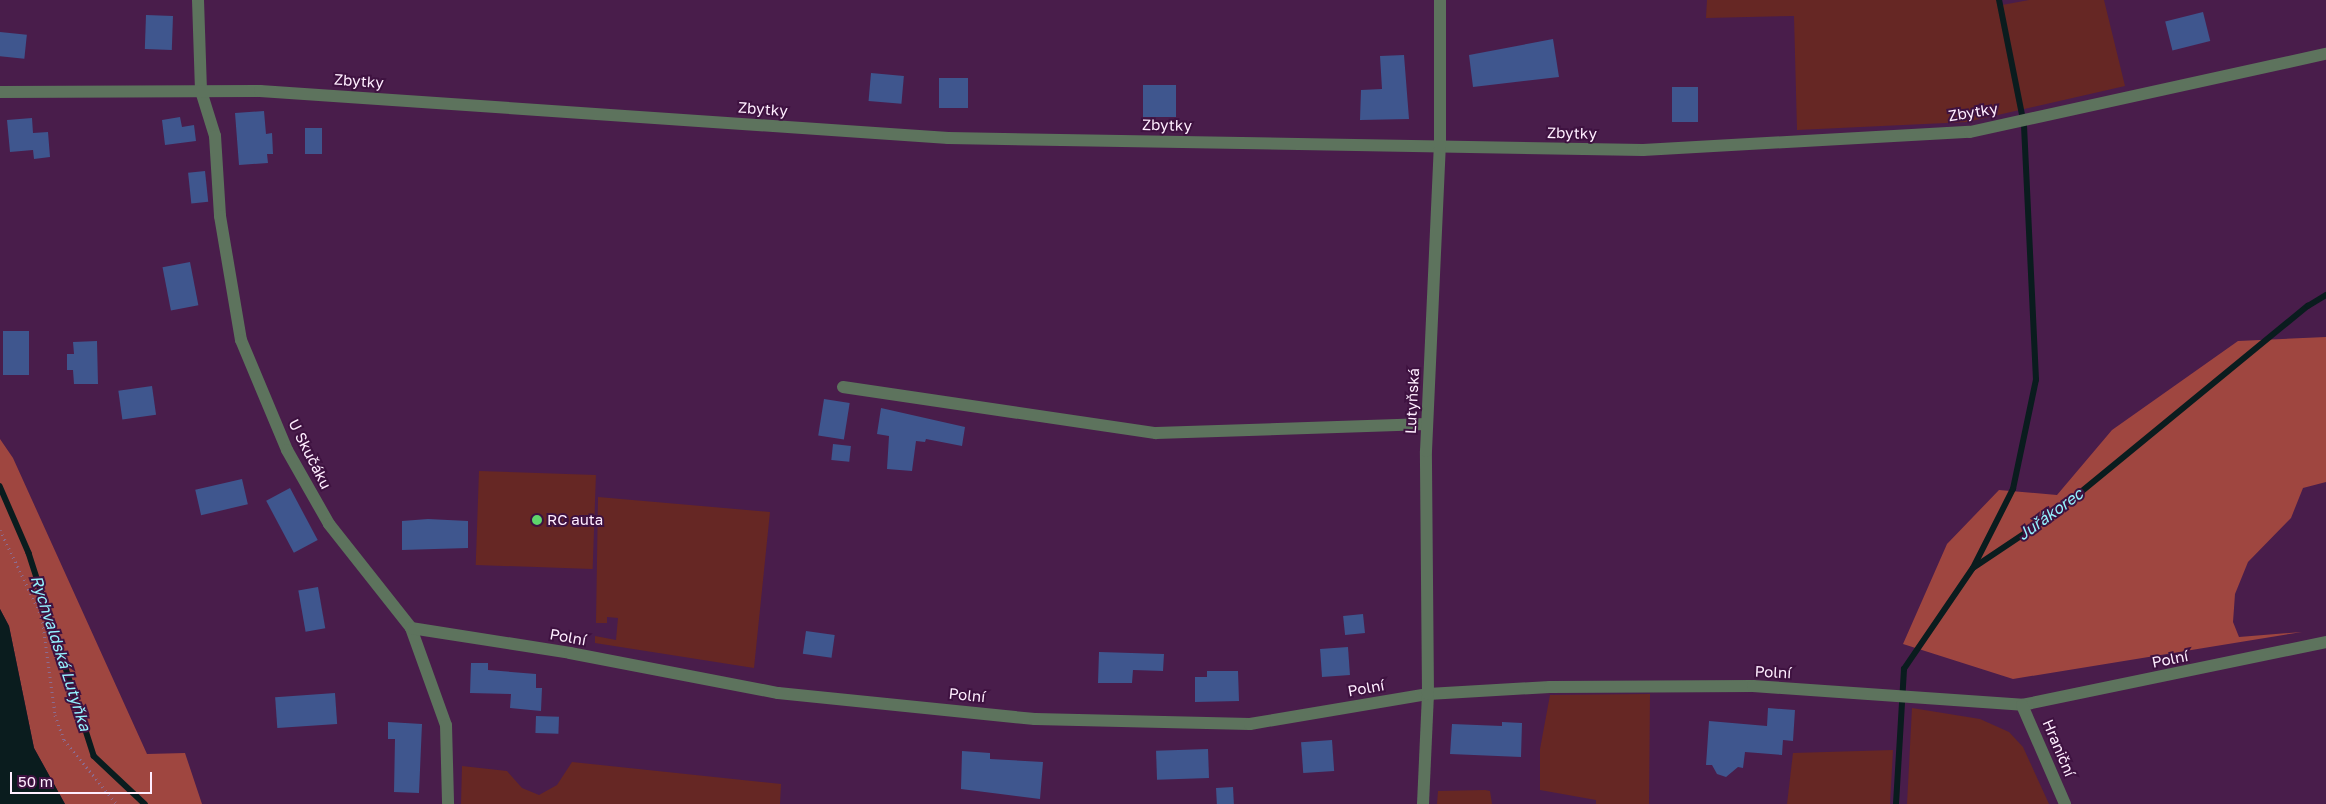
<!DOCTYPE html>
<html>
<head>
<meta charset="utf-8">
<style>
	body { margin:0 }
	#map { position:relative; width:2326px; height:804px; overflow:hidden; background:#491d4b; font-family:"Golos Text",sans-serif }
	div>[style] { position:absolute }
	.green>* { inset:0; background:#662724; transform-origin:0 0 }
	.forest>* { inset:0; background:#9f4640 }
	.water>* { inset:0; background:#0a1c1e }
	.stream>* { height:5.5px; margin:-2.75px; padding:0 2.75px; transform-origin:2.75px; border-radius:2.75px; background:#0a1c1e }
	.building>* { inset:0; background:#3f568e; transform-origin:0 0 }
	.path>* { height:3px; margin-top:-1.5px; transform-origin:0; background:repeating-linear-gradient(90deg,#8d6b8e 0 1px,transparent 0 5px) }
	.minor>* { height:12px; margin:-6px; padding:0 6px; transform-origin:6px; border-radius:6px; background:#5d735d }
	.dots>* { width:14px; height:14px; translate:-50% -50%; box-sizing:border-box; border:2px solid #3e1240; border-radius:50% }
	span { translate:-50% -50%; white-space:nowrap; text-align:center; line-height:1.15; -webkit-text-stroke:4px #3e1240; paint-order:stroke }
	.street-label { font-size:15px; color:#fef }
	.poi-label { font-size:15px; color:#fef }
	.left { translate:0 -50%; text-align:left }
	.water-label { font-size:16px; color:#94f2fe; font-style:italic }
	.scale { position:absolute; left:10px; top:772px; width:142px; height:22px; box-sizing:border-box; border:2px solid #fef; border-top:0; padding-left:6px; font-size:15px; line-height:18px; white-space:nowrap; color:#fef; -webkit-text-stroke:4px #3e1240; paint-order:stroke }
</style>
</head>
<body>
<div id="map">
	<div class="green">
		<div style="clip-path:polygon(1707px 0,2001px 0,2002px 5px,2029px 0,2104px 0,2125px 86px,1967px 122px,1797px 130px,1794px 16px,1706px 18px)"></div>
		<div style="left:479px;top:471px;width:117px;height:94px;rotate:2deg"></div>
		<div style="clip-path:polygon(598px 497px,770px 512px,754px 668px,595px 643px,595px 636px,616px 640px,618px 618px,607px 617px,607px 623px,596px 623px)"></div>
		<div style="clip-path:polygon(1650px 694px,1649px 804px,1596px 804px,1596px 800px,1540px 790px,1540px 749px,1550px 695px)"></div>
		<div style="clip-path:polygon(1912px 708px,1980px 719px,2009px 732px,2023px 747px,2049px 804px,1907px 804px)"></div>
		<div style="clip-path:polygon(1893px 750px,1890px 804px,1787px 804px,1793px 753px)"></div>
		<div style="clip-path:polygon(572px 762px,781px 784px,780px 804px,461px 804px,462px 766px,507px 771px,522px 788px,539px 795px,557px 785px)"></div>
		<div style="clip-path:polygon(1485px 790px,1490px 791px,1492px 804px,1437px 804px,1438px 791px)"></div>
	</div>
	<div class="forest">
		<div style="clip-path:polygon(2326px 337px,2326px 482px,2303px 488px,2291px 518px,2248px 562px,2235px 594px,2233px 622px,2239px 637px,2302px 632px,2013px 679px,1903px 644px,1947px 544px,1999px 490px,2057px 495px,2112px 430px,2238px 341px)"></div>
		<div style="clip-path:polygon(0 439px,13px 458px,147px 754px,185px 753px,202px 804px,65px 804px,34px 748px,9px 626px,0 609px)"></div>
	</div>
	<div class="water">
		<div style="clip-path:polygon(0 609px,9px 626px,34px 748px,65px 804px,0 804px)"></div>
	</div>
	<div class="stream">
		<div style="left:0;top:486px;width:73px;rotate:66.6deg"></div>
		<div style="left:29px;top:553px;width:213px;rotate:72.2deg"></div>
		<div style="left:94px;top:756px;width:70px;rotate:43.3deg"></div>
		<div style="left:1974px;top:566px;width:86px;rotate:-63.1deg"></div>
		<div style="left:2013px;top:489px;width:111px;rotate:-78.1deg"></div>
		<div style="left:2036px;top:380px;width:255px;rotate:-92.7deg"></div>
		<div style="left:2024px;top:125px;width:127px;rotate:-101.3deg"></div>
		<div style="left:1896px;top:804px;width:135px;rotate:-86.6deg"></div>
		<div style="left:1904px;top:669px;width:122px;rotate:-55.7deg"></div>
		<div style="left:1973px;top:568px;width:102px;rotate:-33.8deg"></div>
		<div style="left:2058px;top:511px;width:323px;rotate:-39.4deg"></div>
		<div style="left:2308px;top:306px;width:21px;rotate:-31deg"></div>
	</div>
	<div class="building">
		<div style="left:2203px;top:12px;width:30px;height:39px;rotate:76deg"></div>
		<div style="left:146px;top:15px;width:27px;height:34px;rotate:2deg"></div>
		<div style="left:0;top:32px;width:27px;height:24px;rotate:6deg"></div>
		<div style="clip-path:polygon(1553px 39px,1559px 77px,1473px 87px,1469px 55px)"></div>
		<div style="clip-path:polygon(1404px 55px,1409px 119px,1360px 120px,1361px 90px,1382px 89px,1380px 56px)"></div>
		<div style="left:871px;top:73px;width:33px;height:28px;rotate:5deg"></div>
		<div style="left:939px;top:78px;width:29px;height:30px"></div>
		<div style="left:1143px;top:85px;width:33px;height:32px"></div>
		<div style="left:1672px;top:87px;width:26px;height:35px"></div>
		<div style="clip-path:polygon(264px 111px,266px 134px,272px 133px,273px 154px,267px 154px,268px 163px,239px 165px,235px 113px)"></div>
		<div style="clip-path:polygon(180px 117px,182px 127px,194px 125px,196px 141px,165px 145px,162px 120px)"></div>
		<div style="clip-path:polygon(32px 118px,33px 133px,48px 132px,50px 157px,34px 159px,33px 150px,10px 152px,7px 120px)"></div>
		<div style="left:305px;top:128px;width:17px;height:26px"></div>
		<div style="left:205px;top:171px;width:31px;height:17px;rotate:84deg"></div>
		<div style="left:190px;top:262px;width:44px;height:28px;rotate:79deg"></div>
		<div style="left:3px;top:331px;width:26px;height:44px"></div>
		<div style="clip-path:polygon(97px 341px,98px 384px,74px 384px,73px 370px,67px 370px,67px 354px,74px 354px,73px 342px)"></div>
		<div style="left:152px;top:386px;width:29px;height:34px;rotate:82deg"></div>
		<div style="left:824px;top:399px;width:26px;height:37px;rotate:9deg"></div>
		<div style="clip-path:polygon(881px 408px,965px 427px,962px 446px,926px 439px,925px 442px,916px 441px,912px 471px,887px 469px,889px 436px,877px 434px)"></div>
		<div style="left:833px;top:444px;width:18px;height:16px;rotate:6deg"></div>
		<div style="left:242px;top:479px;width:26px;height:48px;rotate:77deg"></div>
		<div style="left:290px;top:488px;width:59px;height:27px;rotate:62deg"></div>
		<div style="clip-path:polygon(428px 519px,468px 521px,468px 548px,402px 550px,402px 521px)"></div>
		<div style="left:318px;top:587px;width:42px;height:20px;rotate:80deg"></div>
		<div style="left:1363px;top:614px;width:19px;height:20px;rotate:84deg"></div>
		<div style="left:806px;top:631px;width:29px;height:23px;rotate:8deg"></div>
		<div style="left:1348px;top:647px;width:28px;height:28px;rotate:86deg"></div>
		<div style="clip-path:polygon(1099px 652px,1164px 654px,1163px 671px,1133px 670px,1132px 683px,1098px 683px)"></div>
		<div style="clip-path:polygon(471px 663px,488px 663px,488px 670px,536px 674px,536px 688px,542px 688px,541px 711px,510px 708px,511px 694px,470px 693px)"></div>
		<div style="clip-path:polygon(1207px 671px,1238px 671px,1239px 701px,1195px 702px,1195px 677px,1207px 677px)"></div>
		<div style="left:335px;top:693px;width:31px;height:60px;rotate:86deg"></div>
		<div style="clip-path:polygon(1768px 708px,1795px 710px,1793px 741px,1783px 740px,1782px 755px,1745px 752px,1743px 768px,1738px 767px,1726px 777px,1717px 774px,1712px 765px,1706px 765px,1709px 721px,1767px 726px)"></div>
		<div style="left:536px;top:716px;width:23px;height:17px;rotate:2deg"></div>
		<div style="clip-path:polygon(388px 722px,422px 724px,419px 793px,394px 792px,395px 739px,388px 739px)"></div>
		<div style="clip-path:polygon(1502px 722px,1522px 723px,1521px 757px,1450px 754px,1452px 724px,1502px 726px)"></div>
		<div style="left:1332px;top:740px;width:31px;height:31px;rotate:86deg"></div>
		<div style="left:1208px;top:749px;width:29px;height:52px;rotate:88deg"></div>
		<div style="clip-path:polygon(962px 751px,990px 753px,990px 759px,1043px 762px,1040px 799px,961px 789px)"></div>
		<div style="left:1233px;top:787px;width:17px;height:17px;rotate:87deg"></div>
	</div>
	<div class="path">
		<div style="left:0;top:530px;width:97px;rotate:64.2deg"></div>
		<div style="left:42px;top:617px;width:99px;rotate:82.4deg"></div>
		<div style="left:55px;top:715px;width:27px;rotate:70deg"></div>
		<div style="left:64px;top:740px;width:83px;rotate:50.4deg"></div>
	</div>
	<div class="minor">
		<div style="left:198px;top:0;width:91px;rotate:88.1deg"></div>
		<div style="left:201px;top:91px;width:47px;rotate:72.7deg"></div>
		<div style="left:215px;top:136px;width:80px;rotate:86.4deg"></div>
		<div style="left:220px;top:216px;width:126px;rotate:80.4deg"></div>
		<div style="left:241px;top:340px;width:119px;rotate:67.3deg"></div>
		<div style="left:287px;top:450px;width:85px;rotate:60.4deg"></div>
		<div style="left:329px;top:524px;width:132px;rotate:51.7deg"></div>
		<div style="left:411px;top:628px;width:103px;rotate:70.2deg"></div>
		<div style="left:446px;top:725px;width:79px;rotate:88.5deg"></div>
		<div style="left:0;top:92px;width:260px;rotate:-0.2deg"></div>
		<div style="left:260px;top:91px;width:690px;rotate:3.91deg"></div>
		<div style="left:948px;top:138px;width:695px;rotate:0.99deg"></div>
		<div style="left:1643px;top:150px;width:327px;rotate:-3.2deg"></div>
		<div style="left:1970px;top:132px;width:364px;rotate:-12.4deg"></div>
		<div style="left:843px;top:387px;width:316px;rotate:8.4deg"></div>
		<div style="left:1156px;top:433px;width:271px;rotate:-1.9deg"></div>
		<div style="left:411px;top:628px;width:161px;rotate:8.9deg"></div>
		<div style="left:570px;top:653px;width:212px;rotate:10.9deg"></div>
		<div style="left:778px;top:693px;width:258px;rotate:5.8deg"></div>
		<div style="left:1035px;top:719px;width:215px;rotate:1.3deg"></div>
		<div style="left:1250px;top:724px;width:181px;rotate:-9.6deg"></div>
		<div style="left:1428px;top:694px;width:122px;rotate:-3.3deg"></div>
		<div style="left:1550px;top:687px;width:203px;rotate:-0.3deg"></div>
		<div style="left:1753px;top:686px;width:270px;rotate:4deg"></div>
		<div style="left:2022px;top:705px;width:310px;rotate:-11.7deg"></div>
		<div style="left:2022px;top:705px;width:108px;rotate:66.5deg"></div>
		<div style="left:1423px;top:804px;width:110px;rotate:-87.4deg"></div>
		<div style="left:1428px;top:694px;width:243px;rotate:-90.5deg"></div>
		<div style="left:1426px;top:451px;width:304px;rotate:-87.4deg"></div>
		<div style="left:1440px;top:147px;width:147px;rotate:-90deg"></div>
	</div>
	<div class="dots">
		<div style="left:537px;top:520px;background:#5ed56c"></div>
	</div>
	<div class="street-label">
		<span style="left:359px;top:81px;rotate:4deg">Zbytky</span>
		<span style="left:763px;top:109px;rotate:4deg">Zbytky</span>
		<span style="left:1973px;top:112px;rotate:-9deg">Zbytky</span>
		<span style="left:1167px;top:125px;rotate:1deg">Zbytky</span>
		<span style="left:1572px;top:133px;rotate:1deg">Zbytky</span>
		<span style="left:1412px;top:401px;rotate:-87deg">Lutyňská</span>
		<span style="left:310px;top:454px;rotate:63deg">U Skučáku</span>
		<span style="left:568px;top:637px;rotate:10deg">Polní</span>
		<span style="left:2170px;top:659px;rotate:-11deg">Polní</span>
		<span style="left:1773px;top:672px;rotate:3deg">Polní</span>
		<span style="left:1366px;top:688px;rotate:-10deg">Polní</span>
		<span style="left:967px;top:695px;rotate:6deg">Polní</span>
		<span style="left:2059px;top:748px;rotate:67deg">Hraniční</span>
	</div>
	<div class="poi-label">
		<span class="left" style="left:547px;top:520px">RC auta</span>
	</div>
	<div class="water-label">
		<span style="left:2050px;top:514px;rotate:-36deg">Juřákorec</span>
		<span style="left:61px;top:653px;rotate:72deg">Rychvaldská Lutyňka</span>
	</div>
	<div class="scale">50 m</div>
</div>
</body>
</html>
